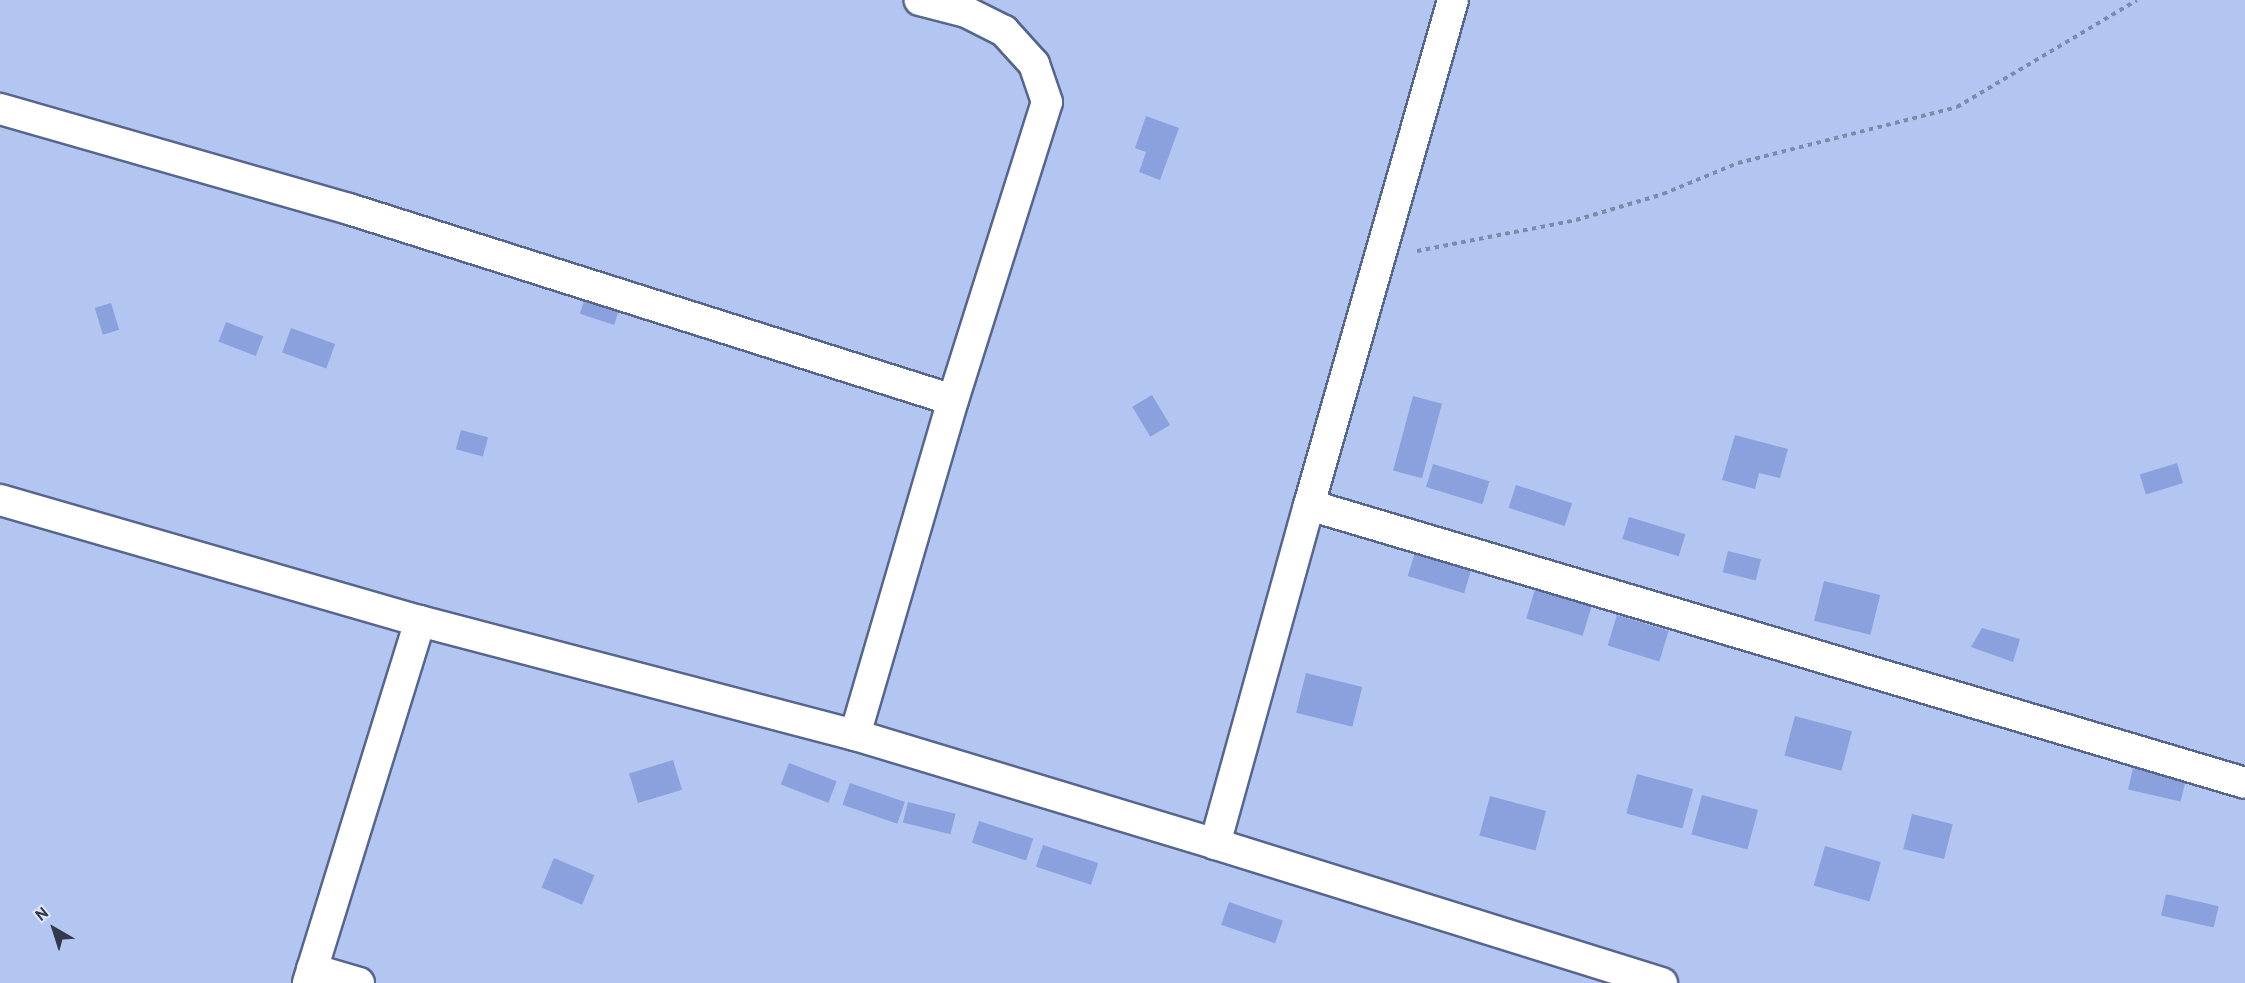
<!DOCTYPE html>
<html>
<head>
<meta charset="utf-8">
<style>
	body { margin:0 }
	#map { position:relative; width:2245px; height:983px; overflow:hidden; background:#b3c5f1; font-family:Overpass,sans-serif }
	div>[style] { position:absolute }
	.building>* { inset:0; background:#8ba1dd; transform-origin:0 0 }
	.path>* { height:4px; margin-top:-2px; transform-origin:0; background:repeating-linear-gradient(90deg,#7c8aab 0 4.5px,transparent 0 9px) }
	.roads { filter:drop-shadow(2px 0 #57668d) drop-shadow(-2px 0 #57668d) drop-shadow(0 2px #57668d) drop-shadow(0 -2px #57668d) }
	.minor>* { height:30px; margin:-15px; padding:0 15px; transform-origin:15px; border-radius:15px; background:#fff }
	span { translate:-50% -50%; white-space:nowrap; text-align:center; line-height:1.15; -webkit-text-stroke:4.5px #dde6fd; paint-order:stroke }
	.north { position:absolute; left:24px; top:899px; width:60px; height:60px; -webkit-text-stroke:4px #dde6fd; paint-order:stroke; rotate:321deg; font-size:16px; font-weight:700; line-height:24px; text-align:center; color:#32394b }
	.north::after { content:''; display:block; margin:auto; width:21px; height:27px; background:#32394b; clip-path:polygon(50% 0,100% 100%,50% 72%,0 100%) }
</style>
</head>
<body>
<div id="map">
	<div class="building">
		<div style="clip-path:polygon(1146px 116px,1179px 128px,1160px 180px,1139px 172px,1146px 152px,1135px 148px)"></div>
		<div style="left:587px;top:292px;width:36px;height:23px;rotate:18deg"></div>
		<div style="left:111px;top:303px;width:28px;height:17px;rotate:73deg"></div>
		<div style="left:226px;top:322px;width:40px;height:21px;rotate:21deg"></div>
		<div style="left:291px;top:328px;width:47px;height:26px;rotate:20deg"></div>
		<div style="left:1152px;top:395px;width:35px;height:23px;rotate:59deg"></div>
		<div style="left:1413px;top:396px;width:30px;height:77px;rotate:15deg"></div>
		<div style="left:461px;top:430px;width:28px;height:20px;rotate:15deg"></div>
		<div style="clip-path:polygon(1735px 435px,1788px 449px,1780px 478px,1759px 473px,1755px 489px,1722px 480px)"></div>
		<div style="left:2177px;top:463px;width:21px;height:39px;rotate:73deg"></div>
		<div style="left:1433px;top:464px;width:59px;height:24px;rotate:17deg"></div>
		<div style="left:1516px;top:485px;width:59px;height:24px;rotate:18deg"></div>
		<div style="left:1629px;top:517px;width:59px;height:23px;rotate:17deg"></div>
		<div style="left:1728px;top:551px;width:34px;height:22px;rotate:14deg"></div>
		<div style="left:1415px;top:552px;width:59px;height:25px;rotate:17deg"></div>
		<div style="left:1824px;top:581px;width:58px;height:41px;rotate:14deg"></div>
		<div style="left:1537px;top:583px;width:59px;height:37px;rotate:17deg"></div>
		<div style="left:1617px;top:615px;width:54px;height:32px;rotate:17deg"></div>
		<div style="clip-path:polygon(1982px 628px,2020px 639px,2013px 662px,1971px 647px)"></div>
		<div style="left:1306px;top:673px;width:58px;height:41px;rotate:14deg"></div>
		<div style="left:1795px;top:716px;width:59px;height:41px;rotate:15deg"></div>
		<div style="left:673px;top:760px;width:31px;height:46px;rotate:73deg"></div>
		<div style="left:789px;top:763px;width:51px;height:23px;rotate:21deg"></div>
		<div style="left:2133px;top:768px;width:54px;height:22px;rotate:13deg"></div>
		<div style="left:1637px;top:774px;width:58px;height:41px;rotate:15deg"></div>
		<div style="left:850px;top:783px;width:58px;height:23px;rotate:19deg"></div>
		<div style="left:1702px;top:795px;width:58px;height:41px;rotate:15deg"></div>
		<div style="left:1490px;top:796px;width:58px;height:41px;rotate:15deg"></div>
		<div style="left:908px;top:802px;width:49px;height:21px;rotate:14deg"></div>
		<div style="left:1912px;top:814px;width:42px;height:36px;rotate:14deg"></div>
		<div style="left:979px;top:821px;width:57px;height:23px;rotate:18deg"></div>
		<div style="left:1043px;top:845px;width:58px;height:23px;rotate:18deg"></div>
		<div style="left:1825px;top:846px;width:58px;height:41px;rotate:16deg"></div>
		<div style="left:554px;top:858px;width:44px;height:32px;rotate:23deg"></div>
		<div style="left:2166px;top:894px;width:54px;height:22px;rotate:13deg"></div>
		<div style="left:1229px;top:902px;width:57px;height:24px;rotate:19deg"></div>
	</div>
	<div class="path">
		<div style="left:1417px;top:251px;width:162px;rotate:-11deg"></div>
		<div style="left:1576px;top:220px;width:91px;rotate:-16.6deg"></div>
		<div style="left:1663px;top:194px;width:81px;rotate:-22.5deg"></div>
		<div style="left:1738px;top:163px;width:226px;rotate:-14.3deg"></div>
		<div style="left:1957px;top:107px;width:209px;rotate:-30.7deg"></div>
	</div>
	<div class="roads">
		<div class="minor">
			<div style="left:0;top:109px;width:363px;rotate:16deg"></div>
			<div style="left:349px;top:209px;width:633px;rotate:17.55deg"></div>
			<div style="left:0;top:500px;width:437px;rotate:16.1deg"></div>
			<div style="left:420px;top:621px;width:379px;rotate:107.2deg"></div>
			<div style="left:1309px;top:505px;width:525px;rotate:-74.08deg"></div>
			<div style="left:420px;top:621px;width:450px;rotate:14.7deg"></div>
			<div style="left:855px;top:735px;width:376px;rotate:16.8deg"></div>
			<div style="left:855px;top:735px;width:349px;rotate:-73.7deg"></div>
			<div style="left:953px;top:400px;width:312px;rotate:-72.5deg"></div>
			<div style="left:1047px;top:102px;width:40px;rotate:-108.9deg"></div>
			<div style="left:1034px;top:64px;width:45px;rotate:-132.3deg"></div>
			<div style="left:1004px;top:31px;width:42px;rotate:-153.4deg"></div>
			<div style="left:966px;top:12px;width:48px;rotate:-165.4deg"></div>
			<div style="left:312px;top:969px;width:49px;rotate:16.6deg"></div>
			<div style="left:1662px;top:983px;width:468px;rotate:-162.7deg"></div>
			<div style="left:1215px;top:844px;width:352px;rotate:-74.5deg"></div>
			<div style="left:1309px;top:505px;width:976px;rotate:16.54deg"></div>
		</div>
	</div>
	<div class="north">N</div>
</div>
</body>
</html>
